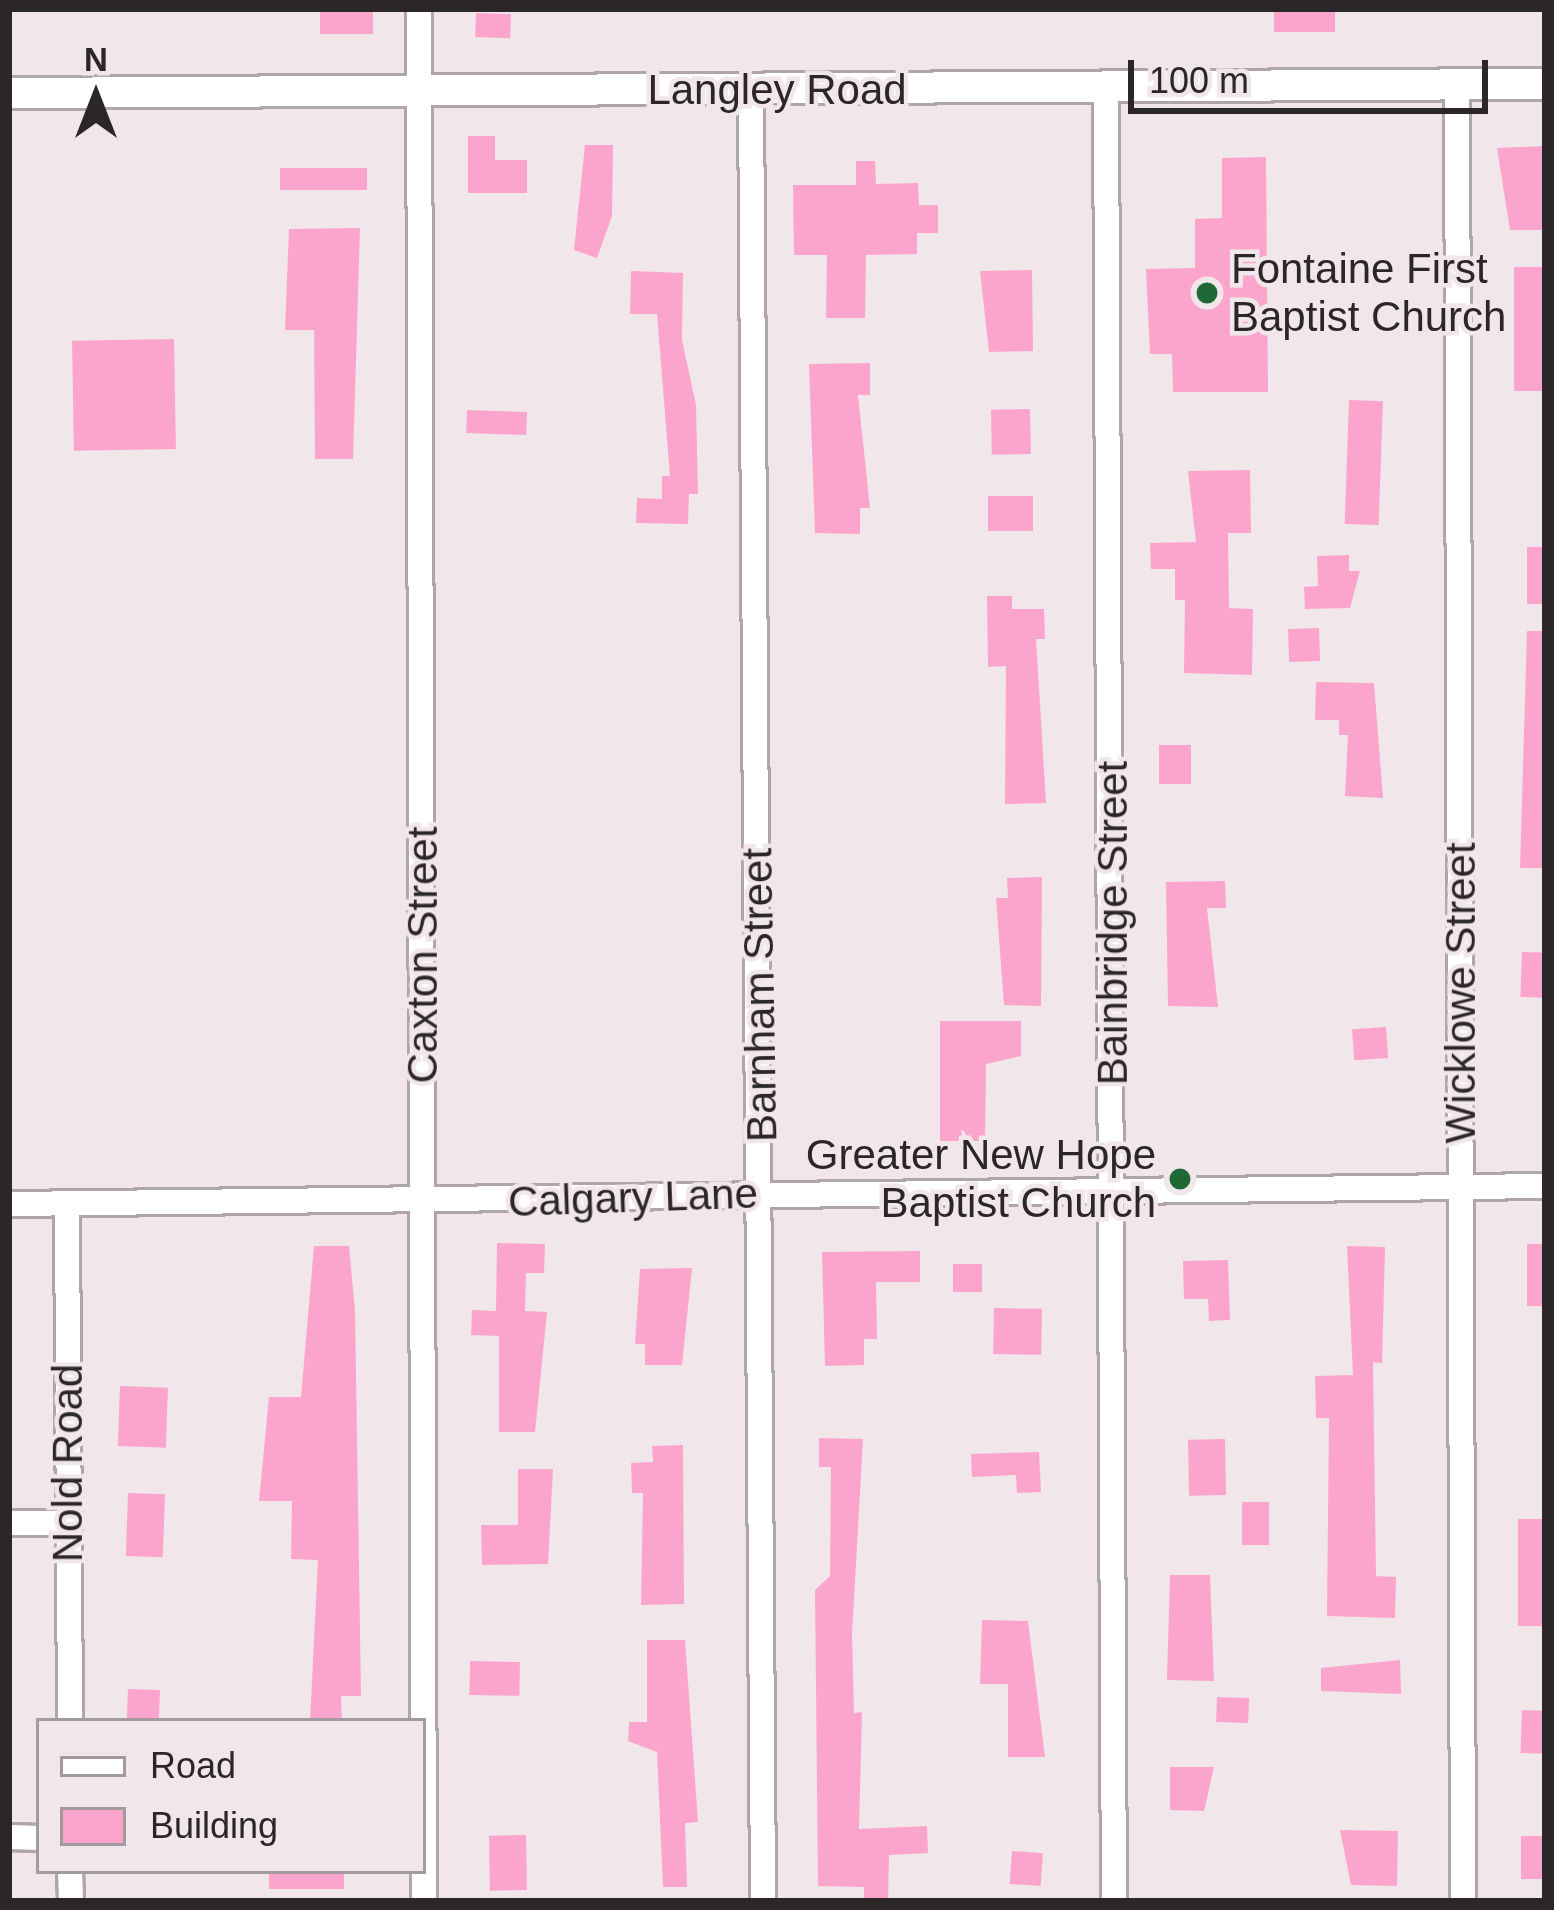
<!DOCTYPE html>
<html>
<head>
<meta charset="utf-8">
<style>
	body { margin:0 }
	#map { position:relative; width:1554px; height:1910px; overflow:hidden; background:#f1e6ea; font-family:Arial,sans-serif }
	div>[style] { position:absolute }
	.building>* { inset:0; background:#fca5cc; transform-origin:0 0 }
	.roads { filter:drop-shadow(3px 0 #b0a5a9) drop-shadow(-3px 0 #b0a5a9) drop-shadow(0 3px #b0a5a9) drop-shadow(0 -3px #b0a5a9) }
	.minor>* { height:24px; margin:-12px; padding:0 12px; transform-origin:12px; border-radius:12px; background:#fff }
	.tertiary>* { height:30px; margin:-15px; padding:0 15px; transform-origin:15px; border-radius:15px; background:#fff }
	.dots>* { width:33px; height:33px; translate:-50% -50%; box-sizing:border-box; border:6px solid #f1e6ea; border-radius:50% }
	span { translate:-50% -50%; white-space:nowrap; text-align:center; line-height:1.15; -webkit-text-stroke:9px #f1e6ea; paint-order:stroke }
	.street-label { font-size:42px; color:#2b2729 }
	.poi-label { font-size:42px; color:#2b2729 }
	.left { translate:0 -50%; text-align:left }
	.right { translate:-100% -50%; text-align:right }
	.frame { position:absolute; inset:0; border:12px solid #2b2729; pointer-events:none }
	.legend { position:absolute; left:36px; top:1718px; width:390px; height:156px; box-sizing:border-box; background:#f1e6ea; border:3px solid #a29a9d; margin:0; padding:15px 21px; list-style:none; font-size:36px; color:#2b2729 }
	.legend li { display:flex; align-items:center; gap:24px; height:60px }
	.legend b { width:60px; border:3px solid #a29a9d }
	.north { position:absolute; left:36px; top:36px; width:120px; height:120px; -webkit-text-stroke:9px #f1e6ea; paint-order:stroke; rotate:0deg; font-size:33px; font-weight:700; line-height:48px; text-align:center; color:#2b2729 }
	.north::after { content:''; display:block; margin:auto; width:42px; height:54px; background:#2b2729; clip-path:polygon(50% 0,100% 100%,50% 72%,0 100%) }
	.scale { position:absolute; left:1128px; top:60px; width:360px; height:54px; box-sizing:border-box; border:6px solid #2b2729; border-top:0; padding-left:15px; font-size:36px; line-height:42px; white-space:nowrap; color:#2b2729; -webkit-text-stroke:9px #f1e6ea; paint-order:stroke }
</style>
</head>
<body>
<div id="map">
	<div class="building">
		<div style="left:320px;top:9px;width:53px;height:25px"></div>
		<div style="left:1274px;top:9px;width:61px;height:23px"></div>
		<div style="left:476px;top:13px;width:35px;height:24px;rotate:2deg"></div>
		<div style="clip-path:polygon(468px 136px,495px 136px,495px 160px,527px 160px,527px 193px,468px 193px)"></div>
		<div style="clip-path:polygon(585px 145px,613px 145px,612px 216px,597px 258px,574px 250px)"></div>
		<div style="clip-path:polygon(1545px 146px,1545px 230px,1510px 230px,1497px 148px)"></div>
		<div style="clip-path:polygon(1266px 157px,1268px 392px,1173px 392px,1172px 354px,1150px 354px,1146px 269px,1195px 268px,1195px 219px,1222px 218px,1222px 158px)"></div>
		<div style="clip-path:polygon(856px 161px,875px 161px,876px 184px,918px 183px,919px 205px,938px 205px,938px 233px,917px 233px,917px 254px,866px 255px,865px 318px,826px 318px,827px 255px,794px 255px,793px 185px,856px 185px)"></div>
		<div style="left:367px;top:168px;width:22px;height:87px;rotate:90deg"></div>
		<div style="clip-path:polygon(360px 228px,353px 459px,315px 459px,314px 330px,285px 330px,289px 229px)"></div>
		<div style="left:1514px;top:267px;width:31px;height:124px"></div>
		<div style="clip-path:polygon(1032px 270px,1033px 351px,989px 352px,980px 271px)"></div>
		<div style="clip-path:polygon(631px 271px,683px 273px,682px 340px,696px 405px,698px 494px,689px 494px,688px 524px,636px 523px,637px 498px,662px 499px,662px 476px,670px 476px,657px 314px,630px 314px)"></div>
		<div style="left:174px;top:339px;width:110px;height:102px;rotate:89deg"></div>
		<div style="clip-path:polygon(870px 363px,870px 395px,858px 395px,870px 508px,860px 508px,860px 534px,815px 533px,809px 364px)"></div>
		<div style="left:1349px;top:400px;width:34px;height:124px;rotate:2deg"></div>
		<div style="left:1030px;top:409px;width:45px;height:39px;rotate:89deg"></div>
		<div style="left:467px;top:410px;width:60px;height:23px;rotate:2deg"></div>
		<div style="clip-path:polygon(1250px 470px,1251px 533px,1228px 533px,1229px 608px,1253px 609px,1252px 675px,1184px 673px,1185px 600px,1175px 600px,1175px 569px,1151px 569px,1150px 543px,1196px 542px,1188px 471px)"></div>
		<div style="left:988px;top:496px;width:45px;height:35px"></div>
		<div style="left:1527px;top:547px;width:18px;height:57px"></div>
		<div style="clip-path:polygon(1349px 555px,1349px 571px,1360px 571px,1350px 608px,1305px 609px,1304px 587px,1318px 586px,1317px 556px)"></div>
		<div style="clip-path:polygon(987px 596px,1012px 596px,1012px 609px,1044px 609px,1045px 639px,1036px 639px,1046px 803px,1005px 804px,1006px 666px,988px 667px)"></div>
		<div style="left:1319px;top:628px;width:33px;height:31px;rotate:88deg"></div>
		<div style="clip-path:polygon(1527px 631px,1545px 631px,1545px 868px,1520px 868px)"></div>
		<div style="clip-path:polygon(1316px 682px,1374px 683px,1383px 798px,1345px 796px,1348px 735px,1339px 735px,1339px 720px,1315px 720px)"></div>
		<div style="left:1159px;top:745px;width:32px;height:39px"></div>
		<div style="clip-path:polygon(1042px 877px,1041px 1006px,1004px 1005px,996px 898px,1008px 898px,1007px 878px)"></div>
		<div style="clip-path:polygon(1225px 881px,1226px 908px,1207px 908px,1218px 1007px,1168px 1006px,1166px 882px)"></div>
		<div style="left:1522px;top:952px;width:23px;height:45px;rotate:2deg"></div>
		<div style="clip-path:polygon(940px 1021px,1021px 1021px,1021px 1056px,986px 1064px,985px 1141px,940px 1141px)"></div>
		<div style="left:1386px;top:1027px;width:31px;height:34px;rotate:86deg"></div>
		<div style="clip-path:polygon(497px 1243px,545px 1244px,544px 1273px,526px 1273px,525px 1311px,547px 1312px,535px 1432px,499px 1432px,499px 1336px,471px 1335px,472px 1310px,496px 1311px)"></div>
		<div style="left:1545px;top:1244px;width:62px;height:18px;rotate:90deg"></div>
		<div style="clip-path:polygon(314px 1246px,349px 1246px,355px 1310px,361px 1696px,341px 1696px,342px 1721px,310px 1721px,318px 1560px,291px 1559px,292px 1501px,259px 1501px,269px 1397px,301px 1397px)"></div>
		<div style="clip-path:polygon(1347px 1246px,1385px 1247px,1382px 1363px,1373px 1362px,1376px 1576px,1396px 1577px,1395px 1618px,1327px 1616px,1329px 1418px,1316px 1418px,1315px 1376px,1353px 1375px)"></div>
		<div style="clip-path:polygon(920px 1251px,920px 1282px,876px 1282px,877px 1339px,864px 1339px,864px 1365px,825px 1366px,822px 1252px)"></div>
		<div style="clip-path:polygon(1228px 1260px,1230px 1320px,1209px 1321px,1208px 1299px,1184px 1299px,1183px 1261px)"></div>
		<div style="left:953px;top:1264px;width:29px;height:28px"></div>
		<div style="clip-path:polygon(692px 1268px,682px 1365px,645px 1365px,645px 1344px,635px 1344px,640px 1269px)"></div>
		<div style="left:994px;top:1308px;width:48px;height:46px;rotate:1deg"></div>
		<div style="left:120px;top:1386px;width:48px;height:60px;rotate:2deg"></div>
		<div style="clip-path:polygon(819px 1438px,863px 1439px,852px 1634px,854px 1713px,862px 1712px,859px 1829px,927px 1826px,928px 1853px,889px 1855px,888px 1901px,864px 1901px,864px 1887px,818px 1886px,815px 1590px,830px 1576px,831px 1467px,819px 1467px)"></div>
		<div style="left:1225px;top:1439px;width:56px;height:37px;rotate:89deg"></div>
		<div style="clip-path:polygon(683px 1445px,684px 1604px,641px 1605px,643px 1493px,632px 1493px,631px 1463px,653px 1462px,652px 1446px)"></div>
		<div style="clip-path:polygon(1039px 1452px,1041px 1492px,1017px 1493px,1016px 1475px,972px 1477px,971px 1454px)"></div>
		<div style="clip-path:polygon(518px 1469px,553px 1469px,548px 1564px,482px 1565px,481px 1525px,518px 1525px)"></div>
		<div style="left:128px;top:1493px;width:37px;height:63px;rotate:2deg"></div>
		<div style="left:1242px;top:1502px;width:27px;height:43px"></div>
		<div style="left:1518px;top:1519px;width:27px;height:107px"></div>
		<div style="clip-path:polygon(1170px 1575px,1210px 1575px,1214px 1681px,1167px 1680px)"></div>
		<div style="clip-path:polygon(982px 1620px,1028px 1621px,1045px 1757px,1008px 1757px,1008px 1684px,980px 1684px)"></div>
		<div style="clip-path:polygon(647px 1640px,685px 1640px,698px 1822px,685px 1823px,687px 1887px,663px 1887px,657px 1752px,628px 1741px,629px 1722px,647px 1722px)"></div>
		<div style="clip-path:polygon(1400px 1660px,1401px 1694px,1321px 1691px,1321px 1668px)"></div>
		<div style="left:470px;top:1661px;width:50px;height:34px;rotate:1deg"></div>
		<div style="left:128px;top:1689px;width:32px;height:32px;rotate:2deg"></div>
		<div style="left:1217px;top:1697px;width:32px;height:25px;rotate:2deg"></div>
		<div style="left:1522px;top:1710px;width:23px;height:43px;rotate:2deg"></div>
		<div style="clip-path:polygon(1170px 1767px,1214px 1767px,1204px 1811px,1170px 1810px)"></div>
		<div style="clip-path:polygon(1340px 1830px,1398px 1831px,1397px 1886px,1351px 1885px)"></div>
		<div style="left:526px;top:1835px;width:55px;height:37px;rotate:89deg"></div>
		<div style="left:1545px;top:1836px;width:43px;height:24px;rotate:90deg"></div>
		<div style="left:1012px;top:1851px;width:31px;height:33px;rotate:4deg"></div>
		<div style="left:269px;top:1871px;width:75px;height:18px"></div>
	</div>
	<div class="roads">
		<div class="minor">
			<div style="left:419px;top:9px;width:1892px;rotate:89.85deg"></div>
			<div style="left:1457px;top:85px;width:1816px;rotate:89.81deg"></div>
			<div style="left:751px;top:89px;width:1812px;rotate:89.62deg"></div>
			<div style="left:1106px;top:89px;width:1812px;rotate:89.75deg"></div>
			<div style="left:9px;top:1204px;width:1536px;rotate:-0.67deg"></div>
			<div style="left:67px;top:1204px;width:517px;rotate:89.67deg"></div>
			<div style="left:9px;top:1523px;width:60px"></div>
			<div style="left:9px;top:1837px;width:30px;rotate:2deg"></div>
			<div style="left:70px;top:1871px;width:30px;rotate:88deg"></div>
		</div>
		<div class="tertiary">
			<div style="left:9px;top:93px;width:1536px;rotate:-0.34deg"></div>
		</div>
	</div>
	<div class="dots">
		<div style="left:1207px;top:293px;background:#206835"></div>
		<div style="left:1180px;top:1179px;background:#206835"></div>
	</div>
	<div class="street-label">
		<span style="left:777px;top:90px">Langley Road</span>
		<span style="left:1113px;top:923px;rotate:-90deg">Bainbridge Street</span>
		<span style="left:423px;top:955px;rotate:-90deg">Caxton Street</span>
		<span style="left:1461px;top:993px;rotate:-90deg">Wicklowe Street</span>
		<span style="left:760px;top:995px;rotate:-91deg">Barnham Street</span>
		<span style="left:633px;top:1198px;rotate:-2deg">Calgary Lane</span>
		<span style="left:68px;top:1463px;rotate:-90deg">Nold Road</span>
	</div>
	<div class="poi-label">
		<span class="left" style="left:1231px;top:293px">Fontaine First<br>Baptist Church</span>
		<span class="right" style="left:1156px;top:1179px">Greater New Hope<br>Baptist Church</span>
	</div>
	<div class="frame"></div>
	<ul class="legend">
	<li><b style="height:15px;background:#fff"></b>Road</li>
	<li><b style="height:33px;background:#fca5cc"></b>Building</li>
	</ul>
	<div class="north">N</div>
	<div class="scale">100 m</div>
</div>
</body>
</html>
